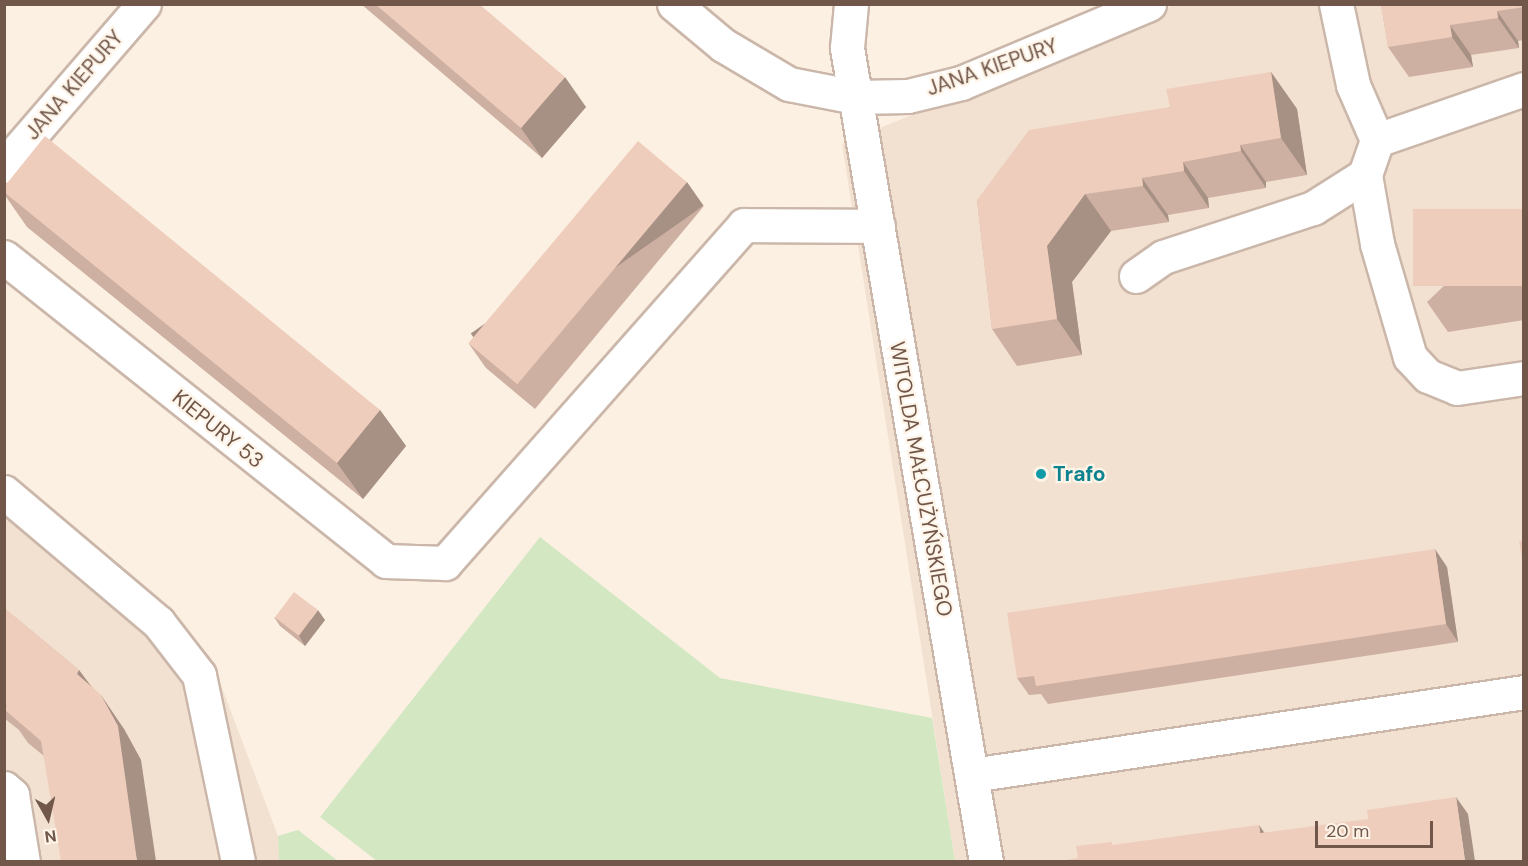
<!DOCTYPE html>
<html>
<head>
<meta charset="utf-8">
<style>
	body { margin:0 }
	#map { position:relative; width:1528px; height:866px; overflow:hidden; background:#fbf0e2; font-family:"DM Sans",sans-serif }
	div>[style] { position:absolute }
	.residential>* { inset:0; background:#f2e1d1 }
	.green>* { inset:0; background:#d3e7c2 }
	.roads { filter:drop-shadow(2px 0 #cbb7aa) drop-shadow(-2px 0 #cbb7aa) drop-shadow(0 2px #cbb7aa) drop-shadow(0 -2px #cbb7aa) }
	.minor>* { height:33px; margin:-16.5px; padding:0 16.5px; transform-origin:16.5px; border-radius:16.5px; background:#fff }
	.wall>* { inset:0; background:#ceb0a2 }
	.shaded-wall>* { inset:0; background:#a79084; transform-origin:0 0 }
	.building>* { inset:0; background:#efcdbc; transform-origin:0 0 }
	.dots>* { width:16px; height:16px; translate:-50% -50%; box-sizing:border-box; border:3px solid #fef4e8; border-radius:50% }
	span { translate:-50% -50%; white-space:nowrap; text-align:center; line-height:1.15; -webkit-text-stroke:4.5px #fef4e8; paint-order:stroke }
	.street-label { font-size:21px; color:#71564a }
	.culture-label { font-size:21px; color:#0d838f; font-weight:700 }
	.left { translate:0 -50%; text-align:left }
	.frame { position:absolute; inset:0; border:6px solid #71564a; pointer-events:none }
	.north { position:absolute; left:18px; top:788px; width:60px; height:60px; -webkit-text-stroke:4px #fef4e8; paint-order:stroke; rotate:172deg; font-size:16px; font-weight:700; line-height:24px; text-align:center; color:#71564a }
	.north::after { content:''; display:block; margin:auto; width:21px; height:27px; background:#71564a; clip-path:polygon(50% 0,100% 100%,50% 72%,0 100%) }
	.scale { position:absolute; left:1315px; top:821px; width:118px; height:27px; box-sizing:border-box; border:3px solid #71564a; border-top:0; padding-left:8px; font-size:18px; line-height:21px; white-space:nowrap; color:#71564a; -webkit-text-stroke:4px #fef4e8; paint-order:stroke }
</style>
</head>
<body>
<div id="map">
	<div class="residential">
		<div style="clip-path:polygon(1174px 5px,1523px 5px,1523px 861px,955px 861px,842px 144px)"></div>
		<div style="clip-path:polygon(4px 472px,210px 656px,278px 836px,279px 861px,5px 861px)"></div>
	</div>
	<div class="green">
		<div style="clip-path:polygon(540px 537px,720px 678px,932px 718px,955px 861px,377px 861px,320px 817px)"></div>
		<div style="clip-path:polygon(298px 830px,338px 861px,279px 861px,278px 836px)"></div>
	</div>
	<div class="roads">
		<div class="minor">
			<div style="left:674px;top:4px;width:64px;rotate:39.9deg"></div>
			<div style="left:723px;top:45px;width:77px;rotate:30.6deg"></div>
			<div style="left:789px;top:84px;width:68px;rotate:11deg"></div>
			<div style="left:856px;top:97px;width:52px;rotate:-1.1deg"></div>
			<div style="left:908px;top:96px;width:55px;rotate:-13.8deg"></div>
			<div style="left:961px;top:83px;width:204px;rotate:-22.8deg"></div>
			<div style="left:851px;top:4px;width:44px;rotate:95.2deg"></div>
			<div style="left:847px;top:48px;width:826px;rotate:80.31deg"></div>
			<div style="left:1336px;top:4px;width:83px;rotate:78.1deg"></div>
			<div style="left:1353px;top:85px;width:60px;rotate:66.4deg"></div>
			<div style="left:1377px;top:140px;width:156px;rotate:-19.1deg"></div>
			<div style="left:1377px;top:140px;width:37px;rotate:109deg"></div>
			<div style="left:1365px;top:175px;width:70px;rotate:80.1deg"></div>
			<div style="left:1377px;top:244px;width:118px;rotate:73.7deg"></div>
			<div style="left:1410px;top:357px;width:26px;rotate:47deg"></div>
			<div style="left:1428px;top:376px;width:31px;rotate:22deg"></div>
			<div style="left:1457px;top:388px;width:68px;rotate:-8.5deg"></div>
			<div style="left:4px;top:166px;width:214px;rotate:-49.2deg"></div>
			<div style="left:4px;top:257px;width:488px;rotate:38.5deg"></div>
			<div style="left:386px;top:561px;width:59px;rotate:1.9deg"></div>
			<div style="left:445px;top:563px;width:451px;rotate:-48.5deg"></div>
			<div style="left:744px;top:225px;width:134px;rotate:0.4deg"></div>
			<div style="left:1136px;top:276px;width:33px;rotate:-35deg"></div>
			<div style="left:1163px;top:257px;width:158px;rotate:-18.1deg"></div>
			<div style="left:1313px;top:208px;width:62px;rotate:-32.4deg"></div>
			<div style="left:4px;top:492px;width:202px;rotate:40.2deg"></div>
			<div style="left:158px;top:622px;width:67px;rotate:52.3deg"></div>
			<div style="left:199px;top:675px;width:191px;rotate:78.2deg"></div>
			<div style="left:972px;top:775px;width:558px;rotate:-8.55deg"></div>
			<div style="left:4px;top:788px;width:11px;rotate:41deg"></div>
			<div style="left:12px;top:795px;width:68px;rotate:80.7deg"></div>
		</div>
	</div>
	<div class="wall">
		<div style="clip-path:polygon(361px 4px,479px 4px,586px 107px,542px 158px)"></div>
		<div style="clip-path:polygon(1381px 4px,1524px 4px,1524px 40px,1518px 41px,1519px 48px,1471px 55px,1473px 67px,1409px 77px,1388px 47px)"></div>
		<div style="clip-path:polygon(1271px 72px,1297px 109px,1307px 175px,1266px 182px,1266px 188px,1208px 198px,1209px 208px,1168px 215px,1169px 222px,1111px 231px,1072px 282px,1082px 355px,1017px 366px,992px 329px,977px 200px,1170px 107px)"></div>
		<div style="clip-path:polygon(4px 187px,380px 410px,406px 446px,363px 499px,27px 227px,4px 194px)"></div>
		<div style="clip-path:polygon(704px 206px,535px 409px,486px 368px,469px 344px)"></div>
		<div style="clip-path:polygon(1524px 209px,1524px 320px,1448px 332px,1427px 302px)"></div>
		<div style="clip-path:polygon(1447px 567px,1458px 642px,1048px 704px,1041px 694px,1029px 695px,1017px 678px)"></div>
		<div style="clip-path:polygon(4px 608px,79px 670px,92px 687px,124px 729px,141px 760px,44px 756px,28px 743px,19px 730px,4px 718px)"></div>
		<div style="clip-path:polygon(274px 617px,325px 620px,305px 646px,280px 626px)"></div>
	</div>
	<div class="shaded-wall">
		<div style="clip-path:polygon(1497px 11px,1518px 41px,1519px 48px,1498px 18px)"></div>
		<div style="clip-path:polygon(1450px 25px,1471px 55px,1473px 67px,1452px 37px)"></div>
		<div style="clip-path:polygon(1271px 72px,1297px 109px,1307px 175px,1281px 138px)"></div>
		<div style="clip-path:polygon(565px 77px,586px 107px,542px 158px,521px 128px)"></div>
		<div style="clip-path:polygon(1240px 145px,1266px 182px,1266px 188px,1241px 151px)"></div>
		<div style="clip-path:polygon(1183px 162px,1208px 198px,1209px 208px,1184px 171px)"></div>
		<div style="clip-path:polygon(1142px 178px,1168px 215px,1169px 222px,1143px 186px)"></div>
		<div style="left:687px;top:182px;width:29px;height:264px;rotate:55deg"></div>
		<div style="clip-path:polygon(1085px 194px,1111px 231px,1072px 282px,1082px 355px,1057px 319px,1047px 246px)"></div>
		<div style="clip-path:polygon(380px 410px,406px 446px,363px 499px,337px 463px)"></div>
		<div style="clip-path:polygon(1435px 549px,1447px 567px,1458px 642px,1446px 624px)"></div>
		<div style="clip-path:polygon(318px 610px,325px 620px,305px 646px,299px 636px)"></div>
		<div style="clip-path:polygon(79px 670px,103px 703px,77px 674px)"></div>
		<div style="clip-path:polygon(101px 695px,124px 729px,141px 760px,156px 861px,137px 861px)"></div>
		<div style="clip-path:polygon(1456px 797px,1468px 814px,1475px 861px,1465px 861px)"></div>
		<div style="clip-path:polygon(1259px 825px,1271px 842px,1260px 833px)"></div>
	</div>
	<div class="building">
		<div style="clip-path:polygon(375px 4px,479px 4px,565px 77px,521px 128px)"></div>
		<div style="clip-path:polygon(1381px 4px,1524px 4px,1524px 7px,1497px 11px,1498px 18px,1450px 25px,1452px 37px,1388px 47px)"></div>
		<div style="clip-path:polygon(1271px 72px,1281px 138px,1240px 145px,1241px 151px,1183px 162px,1184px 171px,1142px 178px,1143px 186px,1085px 194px,1047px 246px,1057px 319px,992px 329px,977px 200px,1029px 130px,1170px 107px,1166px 89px)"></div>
		<div style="clip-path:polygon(45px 136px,380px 410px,337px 463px,4px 192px,4px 187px)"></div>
		<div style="left:638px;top:141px;width:64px;height:264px;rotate:40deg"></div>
		<div style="left:1524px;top:209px;width:77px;height:111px;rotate:90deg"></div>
		<div style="clip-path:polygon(1524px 540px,1524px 570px,1519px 541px)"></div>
		<div style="clip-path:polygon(1435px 549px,1446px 624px,1036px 686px,1034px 676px,1017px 678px,1007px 613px)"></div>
		<div style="left:294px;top:592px;width:30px;height:32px;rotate:37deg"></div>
		<div style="clip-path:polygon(4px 608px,79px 670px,77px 674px,101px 695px,118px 726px,137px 861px,61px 861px,41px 741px,4px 709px,7px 706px,4px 704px)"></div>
		<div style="clip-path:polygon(1456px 797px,1465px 861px,1059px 861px,1078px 858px,1076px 846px,1112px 842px,1112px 845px,1259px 825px,1260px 833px,1368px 819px,1367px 810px)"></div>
	</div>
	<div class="dots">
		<div style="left:1041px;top:474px;background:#0f9aa8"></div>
	</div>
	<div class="street-label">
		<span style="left:992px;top:67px;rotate:-19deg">JANA KIEPURY</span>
		<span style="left:74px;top:85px;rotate:-49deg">JANA KIEPURY</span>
		<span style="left:218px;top:429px;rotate:39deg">KIEPURY 53</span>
		<span style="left:921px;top:479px;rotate:80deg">WITOLDA MAŁCUŻYŃSKIEGO</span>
	</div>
	<div class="culture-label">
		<span class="left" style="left:1053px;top:474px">Trafo</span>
	</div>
	<div class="frame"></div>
	<div class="north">N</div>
	<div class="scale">20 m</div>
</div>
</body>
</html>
